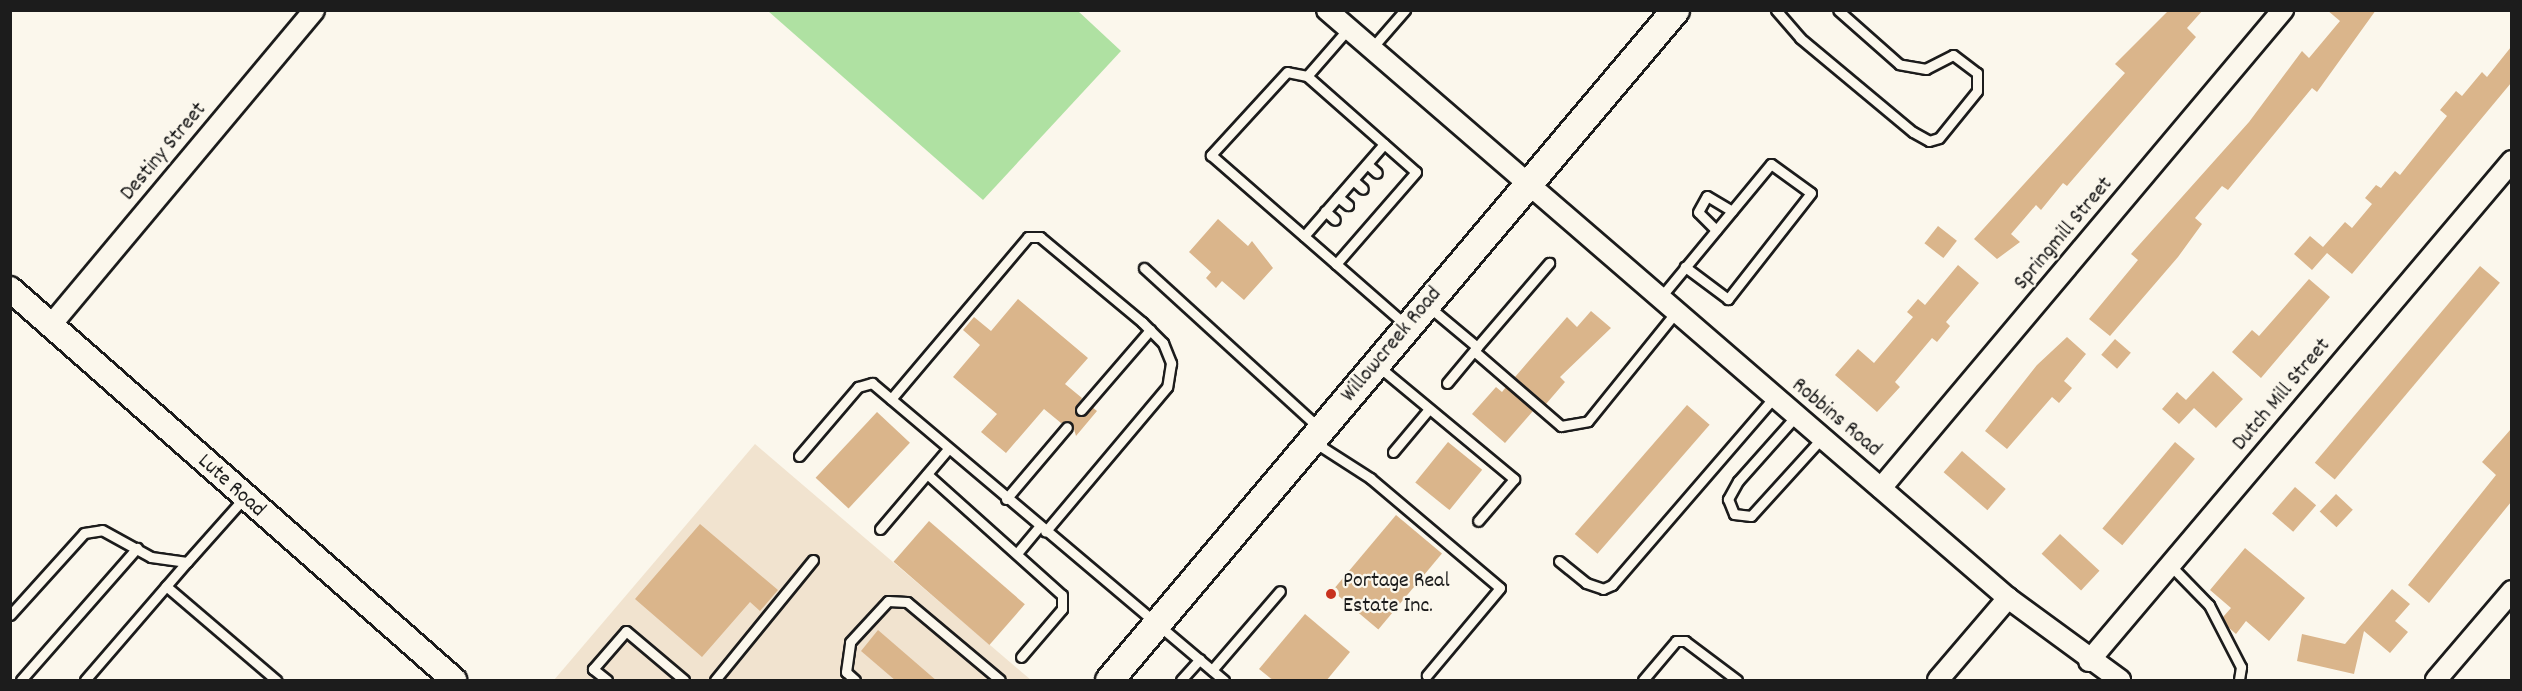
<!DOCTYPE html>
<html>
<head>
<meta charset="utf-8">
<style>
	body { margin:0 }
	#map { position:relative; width:2522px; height:691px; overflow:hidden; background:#fbf7ec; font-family:Dekko,sans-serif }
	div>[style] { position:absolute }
	.built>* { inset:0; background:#f1e3cf }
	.green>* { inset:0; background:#afe1a2 }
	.building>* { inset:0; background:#dab58b; transform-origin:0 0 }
	.roads { filter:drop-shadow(2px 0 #1c1c1c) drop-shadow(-2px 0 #1c1c1c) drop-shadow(0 2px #1c1c1c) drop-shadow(0 -2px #1c1c1c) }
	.service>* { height:9px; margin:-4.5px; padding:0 4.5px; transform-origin:4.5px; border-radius:4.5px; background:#fbf7ec }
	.minor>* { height:20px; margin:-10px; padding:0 10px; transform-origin:10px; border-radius:10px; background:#fbf7ec }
	.tertiary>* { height:24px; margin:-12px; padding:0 12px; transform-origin:12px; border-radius:12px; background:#fbf7ec }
	.secondary>* { height:27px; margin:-13.5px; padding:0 13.5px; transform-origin:13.5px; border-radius:13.5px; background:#fbf7ec }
	.dots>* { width:16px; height:16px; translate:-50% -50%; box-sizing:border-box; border:3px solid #fbf7ec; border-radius:50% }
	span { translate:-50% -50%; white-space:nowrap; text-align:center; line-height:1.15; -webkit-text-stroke:4.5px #fbf7ec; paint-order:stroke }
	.street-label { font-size:22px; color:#1c1c1c }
	.poi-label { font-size:22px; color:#1c1c1c }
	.left { translate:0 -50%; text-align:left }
	.frame { position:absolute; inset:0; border:12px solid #1c1c1c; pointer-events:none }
</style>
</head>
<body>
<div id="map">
	<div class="built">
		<div style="clip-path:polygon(755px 444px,1031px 680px,554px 680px)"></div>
	</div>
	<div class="green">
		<div style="clip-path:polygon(768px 11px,1078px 11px,1121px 51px,983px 200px)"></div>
	</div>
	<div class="building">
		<div style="clip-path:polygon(2169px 10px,2203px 10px,2187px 28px,2196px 37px,2067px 186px,2063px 183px,2041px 210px,2036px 205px,2011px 234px,2020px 242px,1997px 259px,1974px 239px,2125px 73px,2115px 64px)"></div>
		<div style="clip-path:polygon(2327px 10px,2376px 10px,2317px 92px,2312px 88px,2228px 190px,2222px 186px,2195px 218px,2202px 224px,2178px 257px,2110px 336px,2089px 319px,2138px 260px,2131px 254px,2249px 122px,2302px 51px,2309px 58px,2340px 21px)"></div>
		<div style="clip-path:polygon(2511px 47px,2511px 83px,2352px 274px,2327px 253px,2312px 270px,2294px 254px,2310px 236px,2323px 247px,2345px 222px,2352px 228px,2372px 204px,2365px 198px,2376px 185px,2381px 188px,2395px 171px,2400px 175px,2447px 116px,2440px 110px,2456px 91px,2462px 96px,2482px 72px,2487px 77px)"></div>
		<div style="clip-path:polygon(1218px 219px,1248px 246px,1252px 241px,1273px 268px,1244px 300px,1222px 281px,1216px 288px,1206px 278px,1211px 272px,1189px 252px)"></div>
		<div style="left:1938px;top:226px;width:24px;height:22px;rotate:38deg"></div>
		<div style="clip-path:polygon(1958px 265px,1979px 283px,1946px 322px,1950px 326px,1937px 342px,1932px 338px,1895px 382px,1900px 387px,1877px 412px,1835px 375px,1858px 349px,1874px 363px,1913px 317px,1907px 312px,1918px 299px,1925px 305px)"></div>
		<div style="left:2480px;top:266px;width:26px;height:257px;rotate:40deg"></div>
		<div style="clip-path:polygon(2309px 279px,2330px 297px,2261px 378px,2232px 352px,2252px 330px,2259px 336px)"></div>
		<div style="clip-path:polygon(1018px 299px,1088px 358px,1065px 384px,1082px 398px,1075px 408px,1077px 415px,1092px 407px,1097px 411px,1076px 436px,1072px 422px,1061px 423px,1044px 409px,1006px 453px,981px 432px,997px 414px,953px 377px,980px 345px,963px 330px,974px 317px,991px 331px)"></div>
		<div style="clip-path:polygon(1591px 311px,1611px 328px,1560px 377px,1565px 382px,1546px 404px,1515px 377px,1567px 317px,1577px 327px)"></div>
		<div style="clip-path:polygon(2067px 337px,2086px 354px,2064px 381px,2072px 388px,2059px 403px,2052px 397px,2007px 449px,1985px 431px,2037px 365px)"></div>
		<div style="left:2115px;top:339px;width:21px;height:21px;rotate:41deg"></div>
		<div style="clip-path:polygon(2213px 371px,2243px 399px,2216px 428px,2194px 408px,2179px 424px,2162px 409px,2177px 392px,2186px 400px)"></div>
		<div style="clip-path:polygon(1496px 387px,1502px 392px,1506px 387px,1533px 411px,1505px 443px,1472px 414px)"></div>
		<div style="left:1687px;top:405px;width:30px;height:171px;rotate:41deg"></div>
		<div style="left:877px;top:412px;width:45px;height:90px;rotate:43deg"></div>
		<div style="clip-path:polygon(2511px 429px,2511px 502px,2429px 603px,2408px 585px,2496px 475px,2482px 462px)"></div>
		<div style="left:1448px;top:442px;width:44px;height:52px;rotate:39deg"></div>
		<div style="left:2175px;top:442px;width:26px;height:113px;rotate:40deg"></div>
		<div style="left:1962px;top:451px;width:58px;height:28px;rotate:41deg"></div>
		<div style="left:2295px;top:487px;width:28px;height:35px;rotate:41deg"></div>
		<div style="left:2336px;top:494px;width:23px;height:24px;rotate:43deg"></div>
		<div style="left:1396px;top:515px;width:60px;height:99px;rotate:40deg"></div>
		<div style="left:929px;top:521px;width:127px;height:54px;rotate:41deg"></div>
		<div style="clip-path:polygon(700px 524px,778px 590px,760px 611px,750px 602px,702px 657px,635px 599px)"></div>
		<div style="left:2060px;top:534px;width:54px;height:27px;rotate:43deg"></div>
		<div style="clip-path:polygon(2245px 548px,2305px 598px,2269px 641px,2246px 621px,2236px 634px,2228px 627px,2223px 617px,2231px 608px,2210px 590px)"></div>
		<div style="clip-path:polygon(2392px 589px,2410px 604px,2395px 621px,2408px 632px,2390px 653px,2364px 631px,2354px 674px,2297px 661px,2302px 634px,2345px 644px)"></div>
		<div style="clip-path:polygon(1305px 614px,1350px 652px,1326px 681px,1274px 681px,1259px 669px)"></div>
		<div style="clip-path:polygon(878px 630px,937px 681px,896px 681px,861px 651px)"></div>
	</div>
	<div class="roads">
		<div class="service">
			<div style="left:1776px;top:10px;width:37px;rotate:49deg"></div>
			<div style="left:1800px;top:38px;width:147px;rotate:39.8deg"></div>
			<div style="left:1913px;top:132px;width:18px;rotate:29deg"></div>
			<div style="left:1929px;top:141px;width:10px;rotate:-17deg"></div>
			<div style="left:1939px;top:138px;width:60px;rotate:-51deg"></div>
			<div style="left:1977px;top:91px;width:18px;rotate:-90deg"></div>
			<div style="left:1977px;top:73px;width:30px;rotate:-143deg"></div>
			<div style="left:1953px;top:55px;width:30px;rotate:153deg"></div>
			<div style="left:1926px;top:69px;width:27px;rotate:-170deg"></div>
			<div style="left:1899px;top:64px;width:81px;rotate:-138.5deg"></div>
			<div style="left:1348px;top:29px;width:62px;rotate:131.1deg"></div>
			<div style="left:1307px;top:76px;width:145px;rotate:41.4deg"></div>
			<div style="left:1416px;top:172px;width:122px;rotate:131deg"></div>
			<div style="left:1336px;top:264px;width:94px;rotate:41.1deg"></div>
			<div style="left:1371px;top:49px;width:52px;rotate:-48.9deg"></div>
			<div style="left:1307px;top:76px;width:20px;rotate:-169deg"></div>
			<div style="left:1287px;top:72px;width:113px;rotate:132.5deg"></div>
			<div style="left:1211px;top:155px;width:166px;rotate:41.1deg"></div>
			<div style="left:1367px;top:164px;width:13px;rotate:42deg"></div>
			<div style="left:1353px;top:180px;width:13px;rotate:42deg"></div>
			<div style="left:1338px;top:197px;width:13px;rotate:39deg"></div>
			<div style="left:1325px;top:211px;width:13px;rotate:42deg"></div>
			<div style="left:1716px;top:230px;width:25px;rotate:-135deg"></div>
			<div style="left:1698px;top:212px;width:18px;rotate:-61deg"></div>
			<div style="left:1707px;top:196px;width:29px;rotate:31deg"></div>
			<div style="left:1304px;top:236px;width:122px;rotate:-49deg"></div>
			<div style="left:1144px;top:268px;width:237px;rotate:42.4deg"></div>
			<div style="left:1660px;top:298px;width:174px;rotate:-50.4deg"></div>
			<div style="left:1771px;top:164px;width:49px;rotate:35.9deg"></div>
			<div style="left:1811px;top:193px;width:135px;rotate:128.1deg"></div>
			<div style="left:1728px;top:299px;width:54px;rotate:-143.3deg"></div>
			<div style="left:1428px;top:306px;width:64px;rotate:39.9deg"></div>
			<div style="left:1477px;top:347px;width:111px;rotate:-49.4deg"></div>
			<div style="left:1474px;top:351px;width:115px;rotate:40.8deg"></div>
			<div style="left:1561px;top:426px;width:27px;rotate:-10deg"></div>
			<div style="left:1588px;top:421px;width:139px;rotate:-51.1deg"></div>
			<div style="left:1378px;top:366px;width:177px;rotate:39.7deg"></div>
			<div style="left:1514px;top:479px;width:55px;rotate:130.6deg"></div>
			<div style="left:1447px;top:383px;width:47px;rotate:-50.2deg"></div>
			<div style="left:891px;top:399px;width:212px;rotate:-49.8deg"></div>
			<div style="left:1028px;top:237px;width:12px"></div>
			<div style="left:1040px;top:237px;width:133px;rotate:39.8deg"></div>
			<div style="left:1142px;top:322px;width:30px;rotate:45deg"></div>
			<div style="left:1163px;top:343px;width:22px;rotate:68deg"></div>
			<div style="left:1171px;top:363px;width:24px;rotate:99deg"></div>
			<div style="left:1167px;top:387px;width:189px;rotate:130.1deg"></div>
			<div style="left:1081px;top:410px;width:106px;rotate:-49.2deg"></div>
			<div style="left:1796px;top:416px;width:87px;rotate:131.7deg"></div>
			<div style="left:1738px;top:481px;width:21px;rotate:119deg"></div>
			<div style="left:1728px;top:499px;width:16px;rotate:68deg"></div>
			<div style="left:1734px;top:514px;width:17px;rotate:7deg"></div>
			<div style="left:1751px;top:516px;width:105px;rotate:-47.7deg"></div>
			<div style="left:1314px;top:442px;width:67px;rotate:32.7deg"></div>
			<div style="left:1370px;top:478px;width:170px;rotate:40.2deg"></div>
			<div style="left:1500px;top:588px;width:114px;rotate:130deg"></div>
			<div style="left:1393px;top:452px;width:56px;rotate:-50.1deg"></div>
			<div style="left:799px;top:456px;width:91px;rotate:-49.5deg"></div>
			<div style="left:858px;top:387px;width:15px;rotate:-16deg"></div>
			<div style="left:872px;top:383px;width:461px;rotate:40.2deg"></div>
			<div style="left:927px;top:474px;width:181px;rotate:41.9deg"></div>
			<div style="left:1062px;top:595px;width:14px;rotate:90deg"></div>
			<div style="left:1062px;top:609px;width:63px;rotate:130.5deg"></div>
			<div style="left:1006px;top:499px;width:94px;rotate:-49.7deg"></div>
			<div style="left:880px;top:529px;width:105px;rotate:-49.6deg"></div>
			<div style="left:1018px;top:552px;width:33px;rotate:-50deg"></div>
			<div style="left:1559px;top:561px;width:35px;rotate:39deg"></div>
			<div style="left:1586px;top:583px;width:18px;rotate:19deg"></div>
			<div style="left:1603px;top:589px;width:10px;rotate:-24deg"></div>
			<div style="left:1612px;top:585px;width:248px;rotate:-49.2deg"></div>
			<div style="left:2170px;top:565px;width:56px;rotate:45.7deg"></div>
			<div style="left:2209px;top:605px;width:70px;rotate:62.7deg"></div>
			<div style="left:2241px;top:667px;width:13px;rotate:99deg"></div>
			<div style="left:166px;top:586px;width:145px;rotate:40.5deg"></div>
			<div style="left:10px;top:615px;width:110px;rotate:-47.9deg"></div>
			<div style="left:84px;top:533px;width:18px;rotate:-9deg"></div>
			<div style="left:102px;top:530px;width:56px;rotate:28.9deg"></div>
			<div style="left:151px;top:557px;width:36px;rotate:8deg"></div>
			<div style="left:187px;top:562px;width:86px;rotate:-48.3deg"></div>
			<div style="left:1212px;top:670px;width:104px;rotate:-49.3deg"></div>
			<div style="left:21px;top:680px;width:176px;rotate:-48.7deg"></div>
			<div style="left:85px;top:680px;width:156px;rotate:-49.2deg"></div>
			<div style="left:607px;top:680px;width:18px;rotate:-142deg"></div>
			<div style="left:593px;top:669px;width:50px;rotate:-49deg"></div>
			<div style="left:626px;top:631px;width:76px;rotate:40.2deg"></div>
			<div style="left:715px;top:680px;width:155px;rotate:-50.8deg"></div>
			<div style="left:855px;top:680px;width:12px;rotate:-138deg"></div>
			<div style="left:846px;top:672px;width:30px;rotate:-82deg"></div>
			<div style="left:850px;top:642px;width:56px;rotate:-47.2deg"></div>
			<div style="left:888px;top:601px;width:19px;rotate:3deg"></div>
			<div style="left:907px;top:602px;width:121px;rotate:40deg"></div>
			<div style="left:1181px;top:680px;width:28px;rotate:-48deg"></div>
			<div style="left:1643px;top:680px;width:51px;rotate:-49.8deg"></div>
			<div style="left:1676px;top:641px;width:9px"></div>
			<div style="left:1685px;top:641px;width:65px;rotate:36.9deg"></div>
		</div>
		<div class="minor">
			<div style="left:1327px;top:10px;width:900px;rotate:40.81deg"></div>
			<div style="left:2008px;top:598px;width:139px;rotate:36.2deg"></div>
			<div style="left:51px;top:325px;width:410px;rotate:-50.1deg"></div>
			<div style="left:1881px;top:488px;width:625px;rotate:-49.94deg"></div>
			<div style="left:2089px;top:661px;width:655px;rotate:-49.77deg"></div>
			<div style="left:1938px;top:680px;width:108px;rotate:-49.5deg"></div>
			<div style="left:2436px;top:680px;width:117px;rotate:-49.5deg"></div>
		</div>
		<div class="tertiary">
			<div style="left:10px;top:289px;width:592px;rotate:41.37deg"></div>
		</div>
		<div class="secondary">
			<div style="left:1109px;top:680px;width:877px;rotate:-49.81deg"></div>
		</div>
	</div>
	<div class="dots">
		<div style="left:1331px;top:594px;background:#c8321e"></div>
	</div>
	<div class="street-label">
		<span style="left:164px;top:152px;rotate:-50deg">Destiny Street</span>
		<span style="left:2064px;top:234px;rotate:-50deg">Springmill Street</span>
		<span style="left:1392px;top:345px;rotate:-50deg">Willowcreek Road</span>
		<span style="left:2282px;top:395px;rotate:-50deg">Dutch Mill Street</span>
		<span style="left:1836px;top:418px;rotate:40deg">Robbins Road</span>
		<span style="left:231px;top:486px;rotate:42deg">Lute Road</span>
	</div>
	<div class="poi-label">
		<span class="left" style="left:1343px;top:594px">Portage Real<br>Estate Inc.</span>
	</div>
	<div class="frame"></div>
</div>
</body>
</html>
